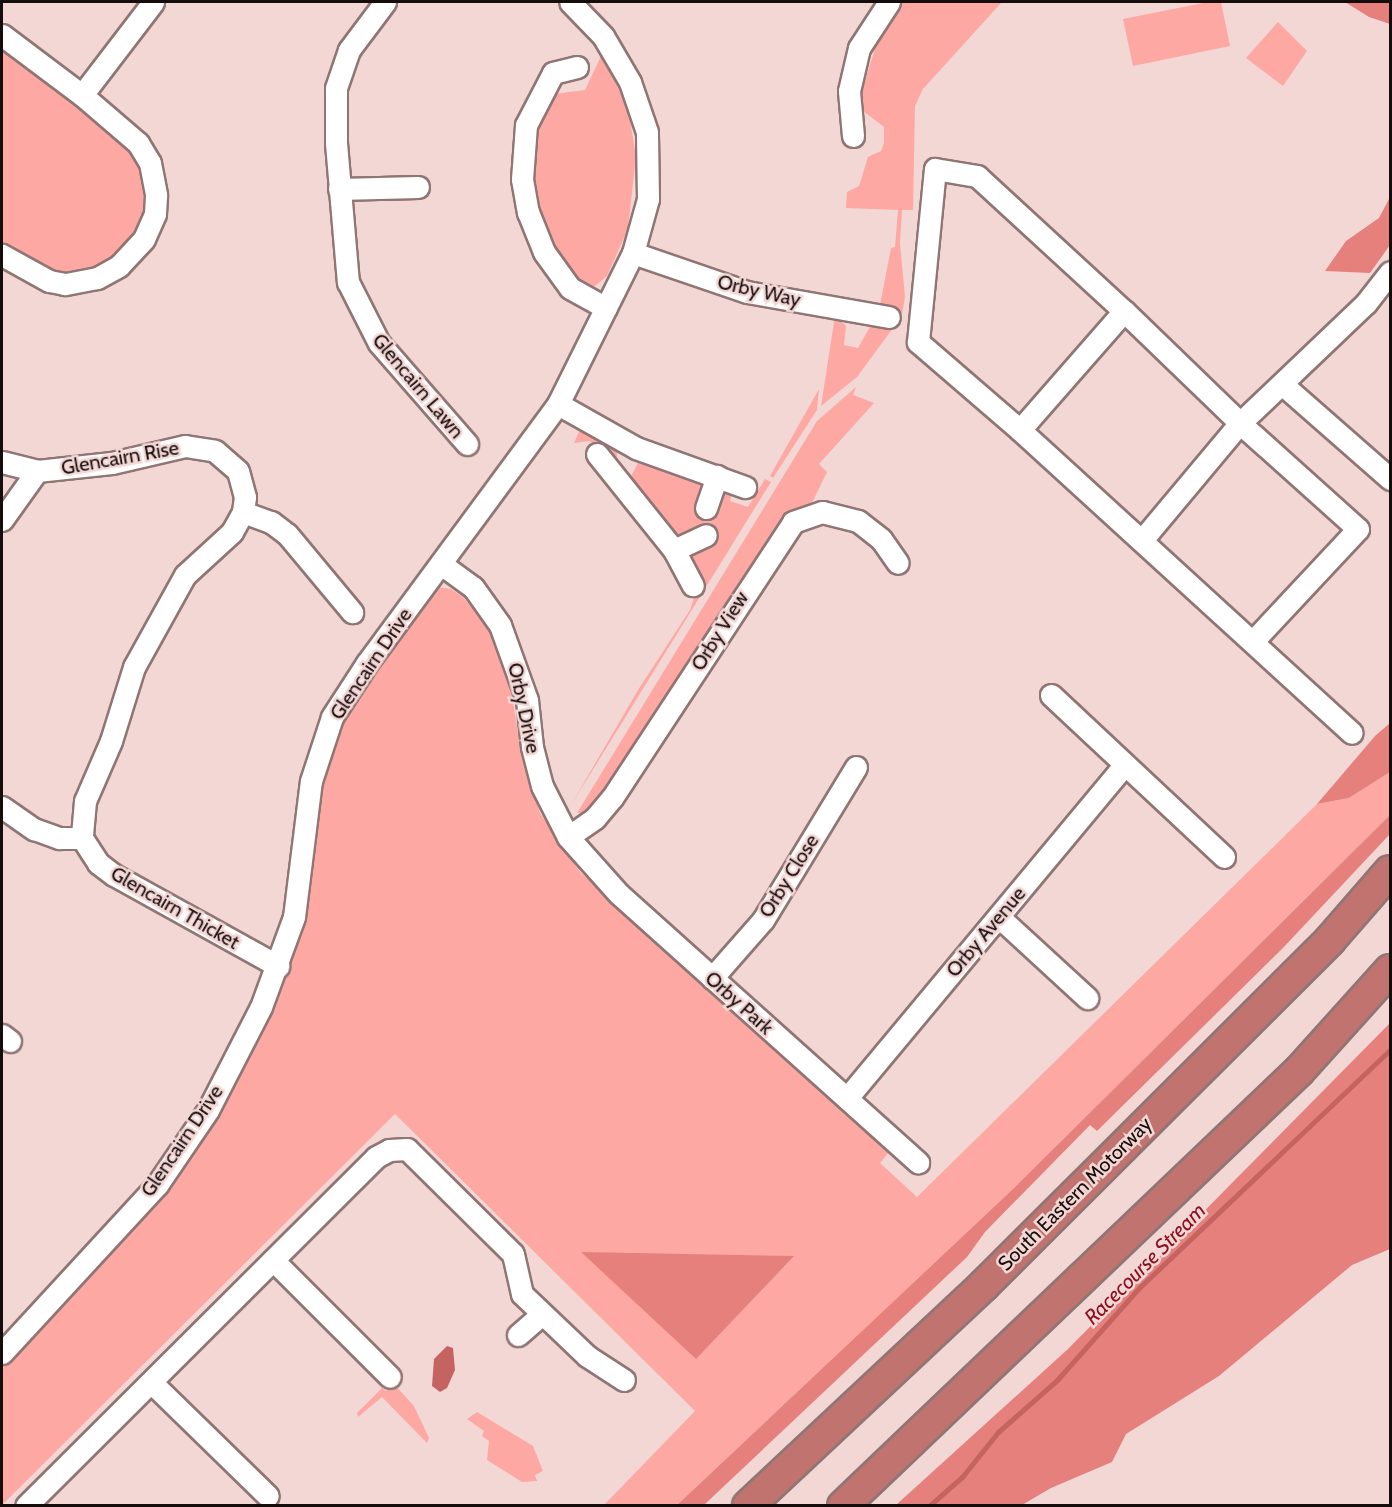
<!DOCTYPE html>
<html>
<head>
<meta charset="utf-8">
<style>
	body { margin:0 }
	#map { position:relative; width:1392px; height:1507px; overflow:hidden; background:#f3d7d5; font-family:Cabin,sans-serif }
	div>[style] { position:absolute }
	.green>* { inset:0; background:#fea8a4 }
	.forest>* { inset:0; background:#e5807d }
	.water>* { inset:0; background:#c56361 }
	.stream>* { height:5px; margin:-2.5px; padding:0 2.5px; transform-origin:2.5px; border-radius:2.5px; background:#c56361 }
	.roads { filter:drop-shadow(2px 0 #8f7674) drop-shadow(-2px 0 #8f7674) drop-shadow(0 2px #8f7674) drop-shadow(0 -2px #8f7674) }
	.minor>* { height:21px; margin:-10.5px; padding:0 10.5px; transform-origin:10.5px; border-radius:10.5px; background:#fff }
	.highway>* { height:30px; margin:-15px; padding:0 15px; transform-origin:15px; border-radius:15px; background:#c17370 }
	span { translate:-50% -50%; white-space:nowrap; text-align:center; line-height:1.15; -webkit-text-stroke:5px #f3d7d5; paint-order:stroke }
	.street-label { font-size:20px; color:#150c0c }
	.water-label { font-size:21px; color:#8c101f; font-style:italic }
	.frame { position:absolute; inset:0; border:3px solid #150c0c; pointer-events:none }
</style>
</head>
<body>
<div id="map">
	<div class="green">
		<div style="clip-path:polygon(902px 2px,1002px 2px,923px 89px,915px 106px,913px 210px,902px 210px,900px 243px,905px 297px,902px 314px,895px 307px,880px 305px,891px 248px,895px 247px,898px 210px,846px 208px,847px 192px,859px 186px,868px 157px,881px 151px,884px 143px,884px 127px,863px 111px,860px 98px,877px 42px)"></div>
		<div style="clip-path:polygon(1208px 2px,1221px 2px,1230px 46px,1133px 66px,1123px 19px)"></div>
		<div style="clip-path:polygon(1278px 22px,1307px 51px,1283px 86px,1246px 58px)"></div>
		<div style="clip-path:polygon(2px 47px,114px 134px,138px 161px,146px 192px,142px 221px,128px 246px,102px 266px,56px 273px,23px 259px,2px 243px)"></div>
		<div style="clip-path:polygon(602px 54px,628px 108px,636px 156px,628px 229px,607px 276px,595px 286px,581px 285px,549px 246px,529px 194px,535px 129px,554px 94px,585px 90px)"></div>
		<div style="clip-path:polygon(835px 316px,846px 326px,844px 345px,858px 348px,871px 325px,893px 328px,857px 377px,821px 406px)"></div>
		<div style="clip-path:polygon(856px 387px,853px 395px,874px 403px,819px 464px,827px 472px,809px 509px,777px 527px,618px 783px,589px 813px,577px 813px,817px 421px)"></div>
		<div style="clip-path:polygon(819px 389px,817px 410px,773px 478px,770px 476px)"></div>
		<div style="clip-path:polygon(582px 425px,617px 448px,617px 458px,589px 441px,574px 443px)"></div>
		<div style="clip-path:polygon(640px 459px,700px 478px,722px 493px,733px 489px,730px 501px,748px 507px,765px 479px,771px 482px,571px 805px,638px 690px,690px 610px,699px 583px,691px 560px,695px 550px,676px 535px,630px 478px)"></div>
		<div style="clip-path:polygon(437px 587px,451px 589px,463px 597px,487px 626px,511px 689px,521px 752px,540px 813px,580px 872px,890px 1151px,880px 1163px,917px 1197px,1317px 804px,1349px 798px,1390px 772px,1390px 815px,1014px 1188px,677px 1505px,604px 1505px,695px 1411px,395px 1114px,2px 1505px,2px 1369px,160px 1197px,213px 1122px,251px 1054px,284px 982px,301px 923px,322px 784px,341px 719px)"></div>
		<div style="clip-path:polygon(393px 1383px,414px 1406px,429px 1438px,427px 1443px,382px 1397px,358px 1417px,357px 1413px,382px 1388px,386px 1391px)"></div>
		<div style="clip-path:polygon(477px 1412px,533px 1446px,543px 1471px,535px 1475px,537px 1481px,522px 1482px,487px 1460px,489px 1441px,482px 1436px,484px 1431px,467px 1419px)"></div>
	</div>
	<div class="forest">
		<div style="clip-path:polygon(1345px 2px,1390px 2px,1390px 24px,1369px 17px)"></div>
		<div style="clip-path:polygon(1390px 197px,1390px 245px,1370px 273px,1325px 271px,1346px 241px,1379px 218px)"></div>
		<div style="clip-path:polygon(1390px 723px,1390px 772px,1349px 798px,1317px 804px,1375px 736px)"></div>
		<div style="clip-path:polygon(1390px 815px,1390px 834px,1282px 949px,1097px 1131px,1090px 1125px,985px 1232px,967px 1257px,704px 1505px,677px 1505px,1014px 1188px)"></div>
		<div style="clip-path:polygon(1390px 1023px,1390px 1249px,1352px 1265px,1219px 1376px,1126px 1434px,1112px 1462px,1051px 1488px,1022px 1505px,896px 1505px,1068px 1349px)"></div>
		<div style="clip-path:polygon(581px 1252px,794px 1256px,696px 1359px)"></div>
	</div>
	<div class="water">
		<div style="clip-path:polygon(447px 1346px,453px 1348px,455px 1370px,447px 1388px,440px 1392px,432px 1386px,434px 1359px)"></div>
	</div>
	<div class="stream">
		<div style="left:929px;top:1506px;width:44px;rotate:-41.3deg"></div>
		<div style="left:962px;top:1477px;width:58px;rotate:-51.3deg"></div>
		<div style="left:998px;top:1432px;width:79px;rotate:-41.4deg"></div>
		<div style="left:1057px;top:1380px;width:125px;rotate:-48.3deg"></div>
		<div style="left:1140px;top:1287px;width:344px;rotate:-43.5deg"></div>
	</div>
	<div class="roads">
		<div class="minor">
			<div style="left:385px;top:2px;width:60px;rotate:126.9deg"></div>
			<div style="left:349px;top:50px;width:40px;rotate:108.9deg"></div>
			<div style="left:336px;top:88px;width:55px;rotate:90deg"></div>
			<div style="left:336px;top:143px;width:140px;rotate:85.1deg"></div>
			<div style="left:348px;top:282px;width:68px;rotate:63.1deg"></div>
			<div style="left:379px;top:343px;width:134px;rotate:48.9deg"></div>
			<div style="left:2px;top:35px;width:100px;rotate:36.9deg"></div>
			<div style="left:82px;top:95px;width:74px;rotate:40.6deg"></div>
			<div style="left:138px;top:143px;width:23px;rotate:59deg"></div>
			<div style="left:150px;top:163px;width:33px;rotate:79deg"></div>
			<div style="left:156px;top:195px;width:19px;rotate:93deg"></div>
			<div style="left:155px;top:214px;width:27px;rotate:114deg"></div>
			<div style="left:144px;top:239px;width:37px;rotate:133deg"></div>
			<div style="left:119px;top:266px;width:25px;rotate:151deg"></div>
			<div style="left:97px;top:278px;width:33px;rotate:169deg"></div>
			<div style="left:65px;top:284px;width:16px;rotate:-169deg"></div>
			<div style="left:49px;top:281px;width:54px;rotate:-151deg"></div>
			<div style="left:577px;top:67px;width:25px;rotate:166deg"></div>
			<div style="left:553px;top:73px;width:59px;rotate:117.4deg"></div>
			<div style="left:526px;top:125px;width:54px;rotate:94.2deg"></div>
			<div style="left:522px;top:179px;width:34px;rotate:80deg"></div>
			<div style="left:528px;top:212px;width:43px;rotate:68.2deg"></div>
			<div style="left:544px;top:252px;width:44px;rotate:54.2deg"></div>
			<div style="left:570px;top:288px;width:41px;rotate:29.1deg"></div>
			<div style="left:82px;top:95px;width:117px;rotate:-52.6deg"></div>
			<div style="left:853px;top:136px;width:45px;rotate:-95.1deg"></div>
			<div style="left:849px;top:91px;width:44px;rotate:-76.9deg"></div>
			<div style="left:859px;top:48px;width:55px;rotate:-56.9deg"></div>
			<div style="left:339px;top:189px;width:79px;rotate:-1.5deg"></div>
			<div style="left:633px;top:253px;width:120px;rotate:18.9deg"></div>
			<div style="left:747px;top:292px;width:144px;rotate:10deg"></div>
			<div style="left:1282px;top:384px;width:144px;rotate:41.3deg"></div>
			<div style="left:558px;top:404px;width:90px;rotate:29.4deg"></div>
			<div style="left:636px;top:448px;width:116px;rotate:19.7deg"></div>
			<div style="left:1020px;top:430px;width:135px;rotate:-139.2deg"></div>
			<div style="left:918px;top:342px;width:174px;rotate:-84.4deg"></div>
			<div style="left:935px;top:169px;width:43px;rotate:9.5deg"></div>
			<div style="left:977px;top:176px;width:200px;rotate:42.6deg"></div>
			<div style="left:597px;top:454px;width:123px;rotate:51.3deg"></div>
			<div style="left:674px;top:550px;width:40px;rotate:62deg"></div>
			<div style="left:2px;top:462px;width:36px;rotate:14deg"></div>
			<div style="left:706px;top:508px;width:34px;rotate:-71deg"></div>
			<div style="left:243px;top:512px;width:30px;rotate:20deg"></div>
			<div style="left:271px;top:522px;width:20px;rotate:37deg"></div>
			<div style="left:287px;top:534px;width:102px;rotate:50.2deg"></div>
			<div style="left:2px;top:520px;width:60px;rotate:-54.5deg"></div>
			<div style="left:37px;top:471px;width:75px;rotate:-6.1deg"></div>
			<div style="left:112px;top:463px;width:75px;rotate:-13.1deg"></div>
			<div style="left:185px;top:446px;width:30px;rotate:9deg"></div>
			<div style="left:215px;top:451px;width:30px;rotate:41deg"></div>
			<div style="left:238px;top:471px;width:27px;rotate:75deg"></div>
			<div style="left:245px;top:497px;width:15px;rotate:98deg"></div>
			<div style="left:243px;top:512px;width:23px;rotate:119deg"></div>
			<div style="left:232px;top:532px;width:64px;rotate:137.5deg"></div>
			<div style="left:185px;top:575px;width:105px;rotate:119deg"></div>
			<div style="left:134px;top:667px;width:77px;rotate:107.3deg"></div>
			<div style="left:111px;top:741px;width:65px;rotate:113.4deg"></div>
			<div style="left:85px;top:801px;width:37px;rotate:95deg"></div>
			<div style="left:1142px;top:540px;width:153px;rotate:-50.1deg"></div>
			<div style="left:1240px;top:423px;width:161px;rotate:-136deg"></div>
			<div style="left:1124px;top:311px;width:158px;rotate:131.2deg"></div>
			<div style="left:1020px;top:430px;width:449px;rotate:42.4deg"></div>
			<div style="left:674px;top:550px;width:35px;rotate:-25deg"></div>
			<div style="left:441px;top:564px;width:39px;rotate:36deg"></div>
			<div style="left:473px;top:587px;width:47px;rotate:54.6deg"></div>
			<div style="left:500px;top:625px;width:80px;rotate:70.2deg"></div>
			<div style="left:527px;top:700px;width:47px;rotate:83.9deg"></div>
			<div style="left:532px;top:747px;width:40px;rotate:75.6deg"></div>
			<div style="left:542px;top:786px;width:57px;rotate:63deg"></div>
			<div style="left:568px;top:837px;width:76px;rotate:48.2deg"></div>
			<div style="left:619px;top:894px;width:402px;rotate:41.9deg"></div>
			<div style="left:1254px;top:640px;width:152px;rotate:-46.9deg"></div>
			<div style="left:1358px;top:529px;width:159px;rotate:-138.1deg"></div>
			<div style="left:1240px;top:423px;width:174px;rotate:-43.6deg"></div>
			<div style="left:1366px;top:303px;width:39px;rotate:-52deg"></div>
			<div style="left:1051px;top:695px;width:237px;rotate:43.1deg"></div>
			<div style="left:2px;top:807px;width:39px;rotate:35deg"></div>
			<div style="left:34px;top:829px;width:27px;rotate:20deg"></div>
			<div style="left:59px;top:838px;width:23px"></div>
			<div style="left:568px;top:837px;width:33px;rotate:-35deg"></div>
			<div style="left:595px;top:818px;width:26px;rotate:-50deg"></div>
			<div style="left:612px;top:798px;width:330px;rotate:-56.7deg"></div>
			<div style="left:793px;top:522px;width:31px;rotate:-19deg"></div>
			<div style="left:822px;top:512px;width:37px;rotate:14deg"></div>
			<div style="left:858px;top:521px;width:29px;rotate:38deg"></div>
			<div style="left:881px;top:539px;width:29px;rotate:55deg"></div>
			<div style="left:82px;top:838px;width:30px;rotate:57deg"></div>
			<div style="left:98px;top:863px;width:20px;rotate:37deg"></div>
			<div style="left:114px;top:875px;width:188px;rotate:29deg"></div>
			<div style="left:999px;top:917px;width:120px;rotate:42.6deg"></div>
			<div style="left:712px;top:978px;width:77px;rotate:-48.7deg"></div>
			<div style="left:763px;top:920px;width:179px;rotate:-58.7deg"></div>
			<div style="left:2px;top:1035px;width:10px;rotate:37deg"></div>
			<div style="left:847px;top:1098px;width:433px;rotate:-50.2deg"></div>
			<div style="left:273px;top:1260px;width:165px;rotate:45deg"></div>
			<div style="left:518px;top:1335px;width:30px;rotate:-41deg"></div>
			<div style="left:2px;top:1353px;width:229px;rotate:-47.3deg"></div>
			<div style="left:157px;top:1185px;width:91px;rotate:-55.8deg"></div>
			<div style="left:208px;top:1110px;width:116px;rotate:-62.8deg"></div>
			<div style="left:261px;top:1007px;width:96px;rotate:-69.9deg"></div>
			<div style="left:294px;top:917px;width:137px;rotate:-82.9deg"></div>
			<div style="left:311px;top:781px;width:67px;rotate:-71.8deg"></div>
			<div style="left:332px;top:717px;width:64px;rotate:-57.1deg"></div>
			<div style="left:367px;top:663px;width:322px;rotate:-53.6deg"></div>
			<div style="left:558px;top:404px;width:169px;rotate:-63.6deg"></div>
			<div style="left:633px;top:253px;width:56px;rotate:-74.5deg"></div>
			<div style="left:648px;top:199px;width:67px;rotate:-90.9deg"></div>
			<div style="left:647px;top:132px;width:53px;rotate:-108.8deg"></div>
			<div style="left:630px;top:82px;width:53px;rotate:-120.4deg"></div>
			<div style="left:603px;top:36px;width:47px;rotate:-134.1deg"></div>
			<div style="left:151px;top:1382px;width:163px;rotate:44.3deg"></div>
			<div style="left:26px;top:1506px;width:494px;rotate:-44.9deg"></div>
			<div style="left:376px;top:1157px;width:15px;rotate:-28deg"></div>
			<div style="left:389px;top:1150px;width:18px;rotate:-3deg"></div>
			<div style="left:407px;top:1149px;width:10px;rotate:45deg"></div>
			<div style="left:414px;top:1156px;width:139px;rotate:44.7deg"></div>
			<div style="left:513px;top:1254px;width:41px;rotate:77.3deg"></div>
			<div style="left:522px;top:1294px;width:90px;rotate:43.6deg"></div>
			<div style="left:587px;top:1356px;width:44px;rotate:33deg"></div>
		</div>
		<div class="highway">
			<div style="left:748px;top:1506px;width:323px;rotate:-43.1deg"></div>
			<div style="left:984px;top:1285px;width:489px;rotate:-44.9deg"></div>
			<div style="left:1330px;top:940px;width:91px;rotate:-49deg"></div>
			<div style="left:843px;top:1506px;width:630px;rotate:-43.65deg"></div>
			<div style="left:1299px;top:1071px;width:136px;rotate:-48deg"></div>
		</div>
	</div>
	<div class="street-label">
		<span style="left:759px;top:291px;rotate:13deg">Orby Way</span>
		<span style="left:418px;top:386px;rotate:50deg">Glencairn Lawn</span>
		<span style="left:120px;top:458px;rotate:-10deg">Glencairn Rise</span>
		<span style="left:720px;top:631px;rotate:-58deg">Orby View</span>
		<span style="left:371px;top:664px;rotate:-56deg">Glencairn Drive</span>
		<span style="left:524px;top:708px;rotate:78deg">Orby Drive</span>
		<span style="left:789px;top:876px;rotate:-58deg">Orby Close</span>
		<span style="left:175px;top:908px;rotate:30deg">Glencairn Thicket</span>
		<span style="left:986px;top:932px;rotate:-50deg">Orby Avenue</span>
		<span style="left:739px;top:1003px;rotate:42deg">Orby Park</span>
		<span style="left:182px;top:1141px;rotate:-56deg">Glencairn Drive</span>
		<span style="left:1075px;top:1194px;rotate:-45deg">South Eastern Motorway</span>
	</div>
	<div class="water-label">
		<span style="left:1145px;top:1264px;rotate:-45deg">Racecourse Stream</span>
	</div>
	<div class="frame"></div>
</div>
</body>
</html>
